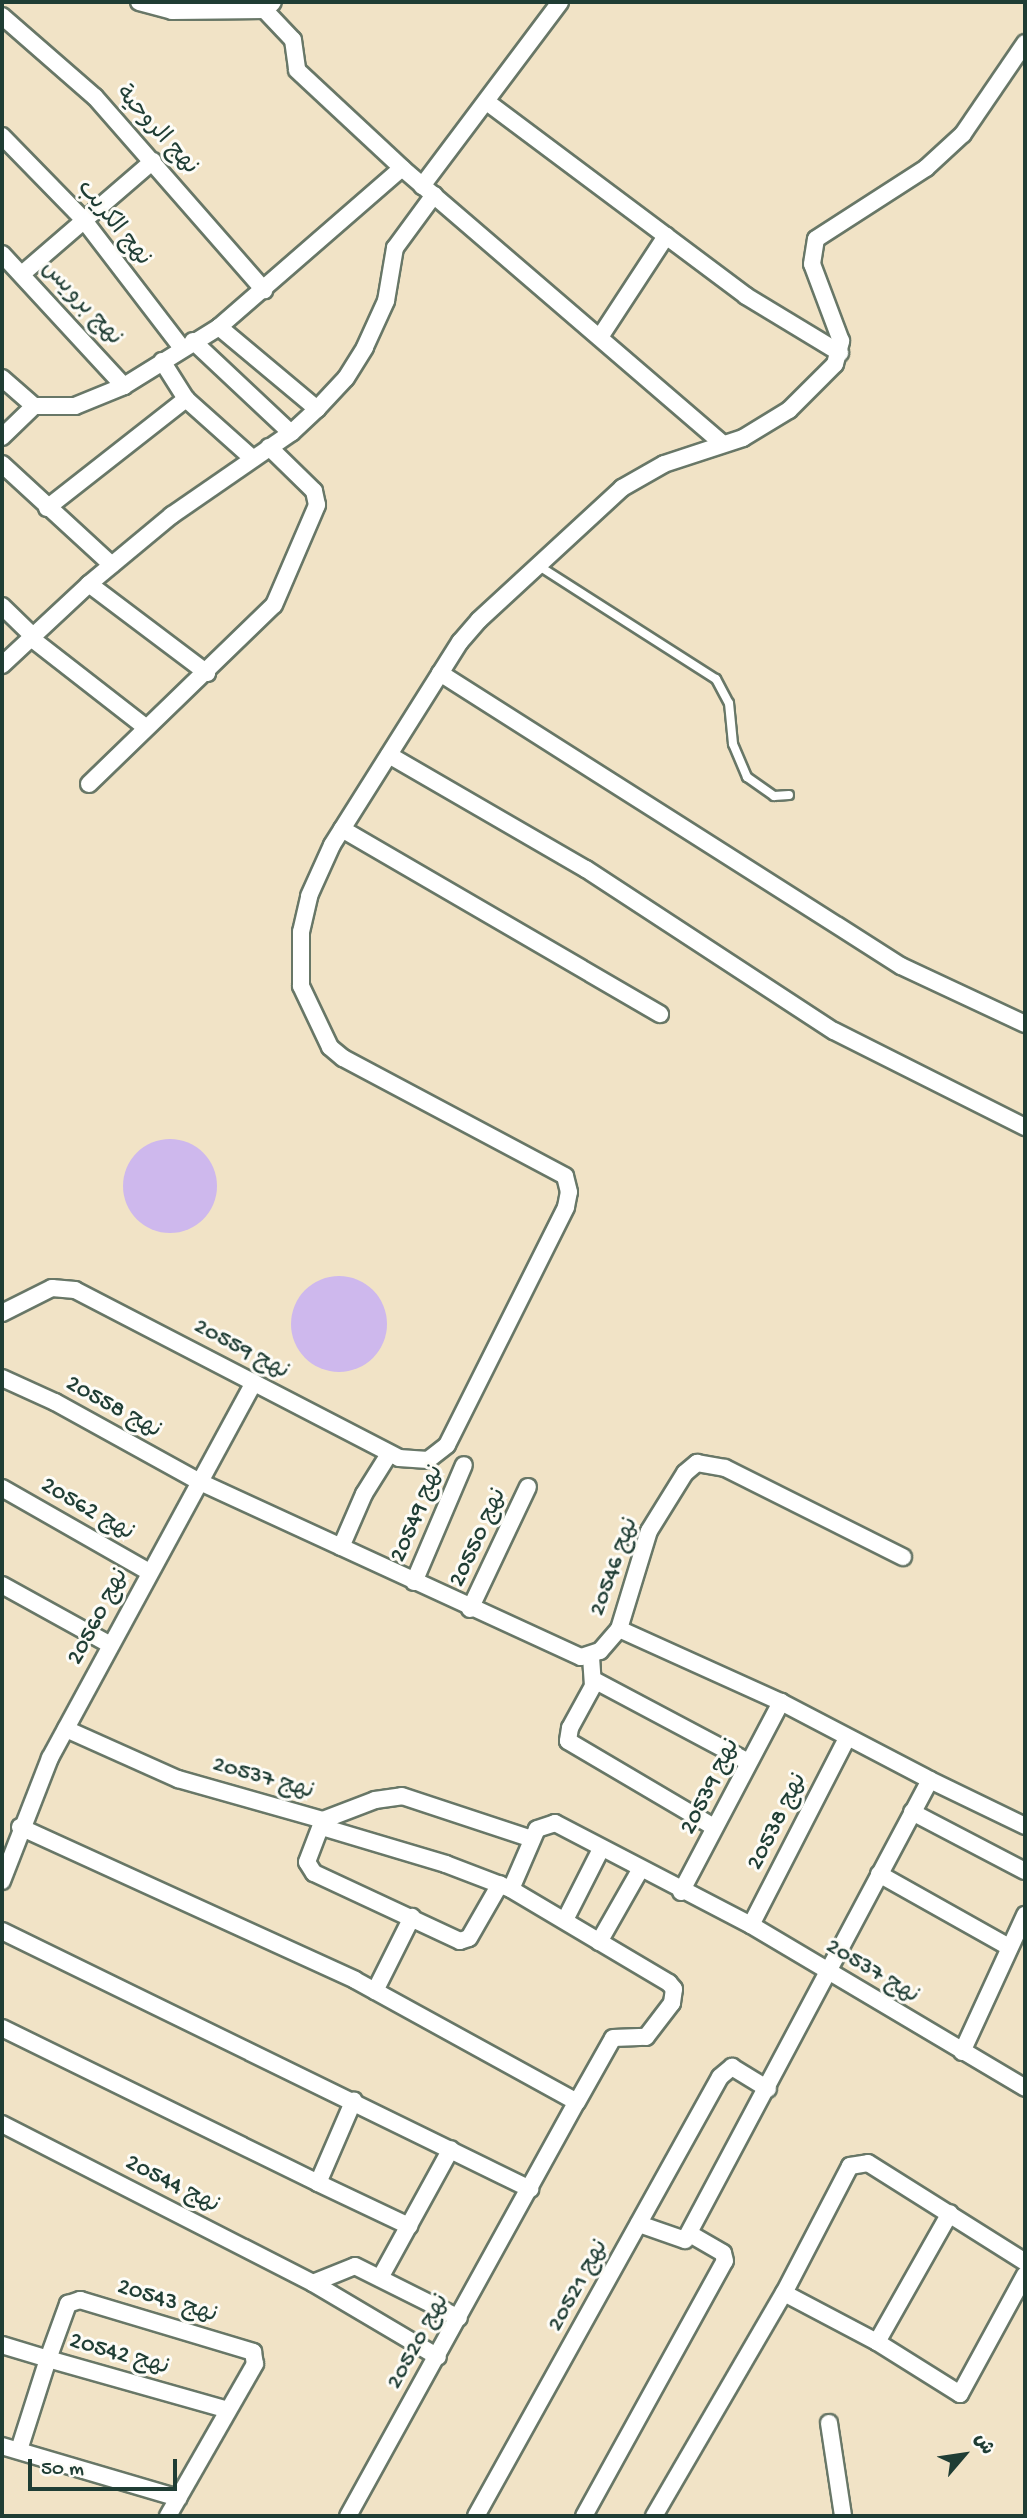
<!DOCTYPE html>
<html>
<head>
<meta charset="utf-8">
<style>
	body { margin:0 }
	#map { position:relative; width:1027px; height:2518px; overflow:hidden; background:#f1e3c6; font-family:"Gochi Hand","Playpen Sans Arabic",sans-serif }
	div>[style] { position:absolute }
	.building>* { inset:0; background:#ceb8ed }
	.round { border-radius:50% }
	.roads { filter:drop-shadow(2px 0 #687767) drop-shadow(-2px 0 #687767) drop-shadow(0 2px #687767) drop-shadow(0 -2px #687767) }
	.service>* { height:8px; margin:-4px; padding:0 4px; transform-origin:4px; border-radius:4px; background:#fff }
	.minor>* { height:16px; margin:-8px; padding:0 8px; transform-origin:8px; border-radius:8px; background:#fff }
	span { translate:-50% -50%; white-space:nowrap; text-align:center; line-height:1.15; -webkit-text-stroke:6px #fdfcf7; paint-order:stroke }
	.street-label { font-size:24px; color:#1f3d34 }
	.frame { position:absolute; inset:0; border:4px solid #1f3d34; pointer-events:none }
	.north { position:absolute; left:929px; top:2420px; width:70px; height:70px; -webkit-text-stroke:5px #fdfcf7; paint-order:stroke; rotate:61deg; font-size:19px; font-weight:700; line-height:28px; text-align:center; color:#1f3d34 }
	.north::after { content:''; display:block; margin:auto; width:24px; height:32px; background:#1f3d34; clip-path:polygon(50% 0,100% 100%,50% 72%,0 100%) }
	.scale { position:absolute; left:28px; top:2459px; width:149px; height:32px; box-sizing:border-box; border:4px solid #1f3d34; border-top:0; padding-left:9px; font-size:21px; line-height:24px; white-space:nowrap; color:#1f3d34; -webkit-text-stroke:5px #fdfcf7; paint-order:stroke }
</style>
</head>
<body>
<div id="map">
	<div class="building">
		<div class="round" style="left:123px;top:1139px;width:94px;height:94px"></div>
		<div class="round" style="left:291px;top:1276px;width:96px;height:96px"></div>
	</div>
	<div class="roads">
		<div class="service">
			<div style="left:539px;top:566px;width:210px;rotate:32.6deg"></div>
			<div style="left:716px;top:679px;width:27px;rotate:62deg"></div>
			<div style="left:729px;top:703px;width:41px;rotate:84.4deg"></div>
			<div style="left:733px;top:744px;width:36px;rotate:67deg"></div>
			<div style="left:747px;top:777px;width:33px;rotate:35deg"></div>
			<div style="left:774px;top:796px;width:15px;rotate:-4deg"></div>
		</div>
		<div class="minor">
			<div style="left:139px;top:2px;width:34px;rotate:15deg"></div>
			<div style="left:172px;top:11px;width:93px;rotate:-0.6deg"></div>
			<div style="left:265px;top:10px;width:11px;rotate:-45deg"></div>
			<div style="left:257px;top:2px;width:52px;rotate:46.5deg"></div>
			<div style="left:293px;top:40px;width:30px;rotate:82deg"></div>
			<div style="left:297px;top:70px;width:144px;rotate:43deg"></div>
			<div style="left:402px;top:168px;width:422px;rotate:40.7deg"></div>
			<div style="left:2px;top:16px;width:123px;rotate:41.1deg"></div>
			<div style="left:95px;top:97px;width:257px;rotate:48.8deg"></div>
			<div style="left:487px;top:102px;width:324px;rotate:36.8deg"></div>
			<div style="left:746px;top:296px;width:110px;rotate:31.2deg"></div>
			<div style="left:2px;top:136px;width:116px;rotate:45.7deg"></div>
			<div style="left:83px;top:219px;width:163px;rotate:52.5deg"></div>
			<div style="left:422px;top:186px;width:230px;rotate:-53.1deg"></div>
			<div style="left:2px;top:254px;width:180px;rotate:47.3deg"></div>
			<div style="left:22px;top:274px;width:173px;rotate:-40.8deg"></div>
			<div style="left:219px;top:327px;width:242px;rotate:-41deg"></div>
			<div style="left:600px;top:337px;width:121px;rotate:-56.8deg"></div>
			<div style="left:193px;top:341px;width:134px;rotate:43.2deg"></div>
			<div style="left:162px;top:361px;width:45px;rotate:57.7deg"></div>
			<div style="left:2px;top:378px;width:43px;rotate:41.2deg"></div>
			<div style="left:34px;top:406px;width:41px"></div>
			<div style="left:75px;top:406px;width:53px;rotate:-22.2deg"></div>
			<div style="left:124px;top:386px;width:112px;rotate:-31.8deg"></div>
			<div style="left:219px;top:327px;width:128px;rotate:39.9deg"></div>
			<div style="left:317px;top:409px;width:35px;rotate:137deg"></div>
			<div style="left:291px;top:433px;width:145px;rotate:145.4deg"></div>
			<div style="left:172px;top:515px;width:108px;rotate:140.3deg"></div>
			<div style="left:89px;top:584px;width:119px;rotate:137deg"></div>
			<div style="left:317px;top:409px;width:42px;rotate:-46.9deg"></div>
			<div style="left:346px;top:378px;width:36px;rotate:-58deg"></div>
			<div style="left:365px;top:347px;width:51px;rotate:-65.5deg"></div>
			<div style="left:386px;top:301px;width:54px;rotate:-80.4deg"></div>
			<div style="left:395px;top:248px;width:66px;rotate:-53.7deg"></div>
			<div style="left:2px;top:437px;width:45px;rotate:-44.1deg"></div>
			<div style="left:2px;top:464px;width:149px;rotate:42.6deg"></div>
			<div style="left:47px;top:508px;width:177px;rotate:-38.1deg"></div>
			<div style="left:186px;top:399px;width:89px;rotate:41.8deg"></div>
			<div style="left:89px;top:584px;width:148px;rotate:37deg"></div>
			<div style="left:2px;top:606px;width:43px;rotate:44.1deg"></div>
			<div style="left:31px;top:638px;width:143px;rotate:37.9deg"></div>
			<div style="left:440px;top:673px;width:546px;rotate:32.44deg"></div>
			<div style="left:901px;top:966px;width:137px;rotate:25.1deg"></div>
			<div style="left:389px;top:755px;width:228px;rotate:30.1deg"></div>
			<div style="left:586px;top:869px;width:296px;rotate:33.2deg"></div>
			<div style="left:834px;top:1031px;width:214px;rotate:26.7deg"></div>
			<div style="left:89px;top:784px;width:257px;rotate:-44.1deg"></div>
			<div style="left:274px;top:605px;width:109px;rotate:-66.7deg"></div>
			<div style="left:317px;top:505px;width:14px;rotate:-102deg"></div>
			<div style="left:314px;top:491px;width:63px;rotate:-135.6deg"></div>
			<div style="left:342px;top:829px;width:368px;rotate:30.2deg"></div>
			<div style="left:2px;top:1313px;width:56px;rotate:-26.6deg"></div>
			<div style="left:52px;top:1288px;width:23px;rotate:5deg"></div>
			<div style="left:75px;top:1290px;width:365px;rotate:27.4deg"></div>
			<div style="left:399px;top:1458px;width:29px;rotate:4deg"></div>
			<div style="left:428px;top:1460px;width:24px;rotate:-38deg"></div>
			<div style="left:447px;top:1445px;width:266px;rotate:-63.4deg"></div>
			<div style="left:566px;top:1207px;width:15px;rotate:-79deg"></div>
			<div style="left:569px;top:1192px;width:16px;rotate:-104deg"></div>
			<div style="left:565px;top:1176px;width:251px;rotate:-152deg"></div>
			<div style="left:343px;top:1058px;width:17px;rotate:-140deg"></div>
			<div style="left:330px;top:1047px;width:68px;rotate:-115.4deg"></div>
			<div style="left:301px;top:986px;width:54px;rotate:-90deg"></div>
			<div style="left:301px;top:932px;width:37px;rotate:-77deg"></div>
			<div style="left:309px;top:896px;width:56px;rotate:-65.7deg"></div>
			<div style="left:332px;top:845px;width:240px;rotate:-57.8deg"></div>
			<div style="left:460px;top:642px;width:29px;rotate:-49deg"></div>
			<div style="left:479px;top:620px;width:195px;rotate:-42.7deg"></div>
			<div style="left:622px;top:488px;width:48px;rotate:-29.7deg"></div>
			<div style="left:664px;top:464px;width:83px;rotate:-18.2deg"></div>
			<div style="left:743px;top:438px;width:54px;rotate:-31.3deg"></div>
			<div style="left:789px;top:410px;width:65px;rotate:-45deg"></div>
			<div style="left:835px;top:364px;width:24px;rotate:-75deg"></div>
			<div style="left:841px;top:341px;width:82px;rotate:-110.6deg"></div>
			<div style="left:812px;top:264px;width:25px;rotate:-81deg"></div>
			<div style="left:816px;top:239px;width:131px;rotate:-32.8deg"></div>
			<div style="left:926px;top:168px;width:50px;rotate:-42.6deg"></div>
			<div style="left:963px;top:134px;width:110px;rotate:-55.7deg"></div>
			<div style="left:2px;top:1378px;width:58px;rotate:24.4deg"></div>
			<div style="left:55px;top:1402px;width:166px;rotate:28.9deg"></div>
			<div style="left:200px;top:1482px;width:419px;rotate:24.7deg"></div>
			<div style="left:581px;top:1657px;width:20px;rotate:-18deg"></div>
			<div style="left:600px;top:1651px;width:29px;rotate:-49deg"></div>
			<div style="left:619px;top:1629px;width:102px;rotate:-73deg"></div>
			<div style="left:649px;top:1531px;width:68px;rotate:-58.2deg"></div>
			<div style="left:685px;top:1473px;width:16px;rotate:-40deg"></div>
			<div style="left:697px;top:1463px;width:28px;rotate:10deg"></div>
			<div style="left:725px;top:1468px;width:199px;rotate:26.6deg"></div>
			<div style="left:2px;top:1488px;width:169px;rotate:29.7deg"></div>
			<div style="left:341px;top:1547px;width:58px;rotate:-66.5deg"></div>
			<div style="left:364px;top:1494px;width:47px;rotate:-58deg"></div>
			<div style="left:414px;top:1582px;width:127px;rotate:-66.9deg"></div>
			<div style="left:2px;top:1585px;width:122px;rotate:28.9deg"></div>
			<div style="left:470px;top:1609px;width:135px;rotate:-64.6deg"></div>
			<div style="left:619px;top:1629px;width:178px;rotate:24.3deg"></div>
			<div style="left:781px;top:1702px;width:168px;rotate:27.6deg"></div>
			<div style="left:930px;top:1780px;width:521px;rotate:118.04deg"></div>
			<div style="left:685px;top:2240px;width:49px;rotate:-160.8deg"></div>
			<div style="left:591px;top:1657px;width:29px;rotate:86deg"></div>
			<div style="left:593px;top:1686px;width:48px;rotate:118.7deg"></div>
			<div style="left:570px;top:1728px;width:13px;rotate:99deg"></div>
			<div style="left:568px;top:1741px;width:169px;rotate:30.5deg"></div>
			<div style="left:594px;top:1680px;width:174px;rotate:28deg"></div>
			<div style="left:66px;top:1729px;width:123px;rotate:24.1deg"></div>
			<div style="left:178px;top:1779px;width:151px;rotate:15.8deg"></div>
			<div style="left:323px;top:1820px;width:56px;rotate:-21deg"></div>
			<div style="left:375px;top:1800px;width:27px;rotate:-8deg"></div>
			<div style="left:402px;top:1796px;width:137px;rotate:18.3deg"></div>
			<div style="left:930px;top:1780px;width:106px;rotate:25.8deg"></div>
			<div style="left:912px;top:1812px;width:127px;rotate:27.6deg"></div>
			<div style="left:323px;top:1820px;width:45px;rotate:110.9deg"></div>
			<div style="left:307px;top:1862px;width:13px;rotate:58deg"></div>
			<div style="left:314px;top:1873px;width:161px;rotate:25deg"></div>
			<div style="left:460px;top:1941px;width:9px;rotate:-18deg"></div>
			<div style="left:469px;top:1938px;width:62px;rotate:-60.1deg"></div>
			<div style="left:20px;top:1827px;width:368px;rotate:24.5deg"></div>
			<div style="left:355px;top:1980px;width:253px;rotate:28.8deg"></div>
			<div style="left:577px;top:2102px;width:73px;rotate:-60.6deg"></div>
			<div style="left:613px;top:2038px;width:33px;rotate:-2deg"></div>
			<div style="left:646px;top:2037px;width:43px;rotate:-52.6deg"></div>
			<div style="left:672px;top:2003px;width:14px;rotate:-82deg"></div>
			<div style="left:674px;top:1989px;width:8px;rotate:-130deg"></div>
			<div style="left:669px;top:1983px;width:184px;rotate:-149.3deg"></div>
			<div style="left:511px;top:1889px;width:70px;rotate:-159deg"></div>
			<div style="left:446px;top:1864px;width:129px;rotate:-163.4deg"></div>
			<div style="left:879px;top:1874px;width:149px;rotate:29.3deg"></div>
			<div style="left:2px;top:1881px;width:132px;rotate:-68.7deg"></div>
			<div style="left:50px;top:1758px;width:427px;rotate:-61.5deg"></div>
			<div style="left:511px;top:1889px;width:65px;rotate:-66.6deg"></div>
			<div style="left:537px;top:1829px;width:19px;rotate:-18deg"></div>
			<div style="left:555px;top:1823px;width:221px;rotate:27.5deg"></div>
			<div style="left:751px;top:1925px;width:319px;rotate:30.7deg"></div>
			<div style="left:681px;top:1892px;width:215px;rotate:-62.2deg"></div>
			<div style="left:565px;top:1920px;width:80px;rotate:-63.1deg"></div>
			<div style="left:751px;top:1925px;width:208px;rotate:-62.8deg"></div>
			<div style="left:2px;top:1931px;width:588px;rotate:26.04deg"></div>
			<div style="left:599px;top:1942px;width:83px;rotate:-60.3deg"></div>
			<div style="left:375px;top:1991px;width:83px;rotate:-63.4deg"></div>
			<div style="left:2px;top:2028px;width:352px;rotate:26.1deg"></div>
			<div style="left:318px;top:2183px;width:90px;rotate:-66.6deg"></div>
			<div style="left:962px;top:2052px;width:151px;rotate:-65.3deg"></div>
			<div style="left:2px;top:2124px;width:349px;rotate:27.1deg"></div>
			<div style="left:313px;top:2283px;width:45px;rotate:-22deg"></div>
			<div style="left:355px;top:2266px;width:116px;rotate:26.6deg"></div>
			<div style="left:318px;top:2183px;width:101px;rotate:25.3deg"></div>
			<div style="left:380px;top:2278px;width:147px;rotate:-61.2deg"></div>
			<div style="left:313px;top:2283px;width:145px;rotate:30.6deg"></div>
			<div style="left:784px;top:2293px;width:105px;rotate:27.8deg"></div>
			<div style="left:877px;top:2342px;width:148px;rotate:-60.5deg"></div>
			<div style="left:877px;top:2342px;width:98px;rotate:32.1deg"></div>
			<div style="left:960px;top:2394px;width:136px;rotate:-61.4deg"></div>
			<div style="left:2px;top:2345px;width:48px;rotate:16.9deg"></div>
			<div style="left:48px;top:2359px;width:59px;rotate:-70deg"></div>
			<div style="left:68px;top:2304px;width:13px;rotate:-18deg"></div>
			<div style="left:80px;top:2300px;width:181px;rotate:16.7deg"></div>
			<div style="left:253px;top:2352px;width:12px;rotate:81deg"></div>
			<div style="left:255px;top:2364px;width:175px;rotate:119.8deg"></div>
			<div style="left:829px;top:2423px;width:94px;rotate:81.4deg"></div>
			<div style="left:2px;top:2446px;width:184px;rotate:16.4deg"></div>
			<div style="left:19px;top:2450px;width:96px;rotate:-72.3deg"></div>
			<div style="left:48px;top:2359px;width:187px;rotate:15.8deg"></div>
			<div style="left:348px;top:2516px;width:473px;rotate:-61.1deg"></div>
			<div style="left:476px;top:2516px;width:502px;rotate:-60.93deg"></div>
			<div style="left:720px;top:2077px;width:16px;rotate:-40deg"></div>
			<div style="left:732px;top:2067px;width:42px;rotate:31.4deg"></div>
			<div style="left:584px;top:2516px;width:291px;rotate:-61.1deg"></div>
			<div style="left:725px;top:2261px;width:8px;rotate:-104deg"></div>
			<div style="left:723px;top:2253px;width:39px;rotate:-150deg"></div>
			<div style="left:654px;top:2516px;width:258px;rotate:-59.8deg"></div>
			<div style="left:784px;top:2293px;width:143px;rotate:-62.5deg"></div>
			<div style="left:850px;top:2166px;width:18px;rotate:-9deg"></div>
			<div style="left:868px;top:2163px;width:186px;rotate:32.2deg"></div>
		</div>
	</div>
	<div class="street-label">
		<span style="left:156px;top:131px;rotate:48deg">نهج الروحية</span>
		<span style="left:113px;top:224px;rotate:51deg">نهج الكريب</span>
		<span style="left:81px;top:304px;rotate:47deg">نهج برويس</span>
		<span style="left:241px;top:1350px;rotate:28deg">نهج 20559</span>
		<span style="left:113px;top:1408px;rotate:29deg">نهج 20558</span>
		<span style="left:87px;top:1510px;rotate:30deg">نهج 20562</span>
		<span style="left:418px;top:1514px;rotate:-67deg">نهج 20549</span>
		<span style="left:479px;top:1538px;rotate:-65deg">نهج 20550</span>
		<span style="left:615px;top:1567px;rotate:-70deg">نهج 20546</span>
		<span style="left:99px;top:1617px;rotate:-62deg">نهج 20560</span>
		<span style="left:263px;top:1779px;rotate:16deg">نهج 20537</span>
		<span style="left:711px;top:1787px;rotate:-63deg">نهج 20539</span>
		<span style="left:778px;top:1822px;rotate:-63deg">نهج 20538</span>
		<span style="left:872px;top:1972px;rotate:31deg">نهج 20537</span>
		<span style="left:172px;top:2185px;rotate:27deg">نهج 20544</span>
		<span style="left:579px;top:2286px;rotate:-61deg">نهج 20521</span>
		<span style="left:167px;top:2302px;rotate:17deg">نهج 20543</span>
		<span style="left:419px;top:2342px;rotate:-61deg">نهج 20520</span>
		<span style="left:119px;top:2355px;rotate:16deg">نهج 20542</span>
	</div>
	<div class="frame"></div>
	<div class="north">ش</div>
	<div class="scale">50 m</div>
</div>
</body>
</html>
